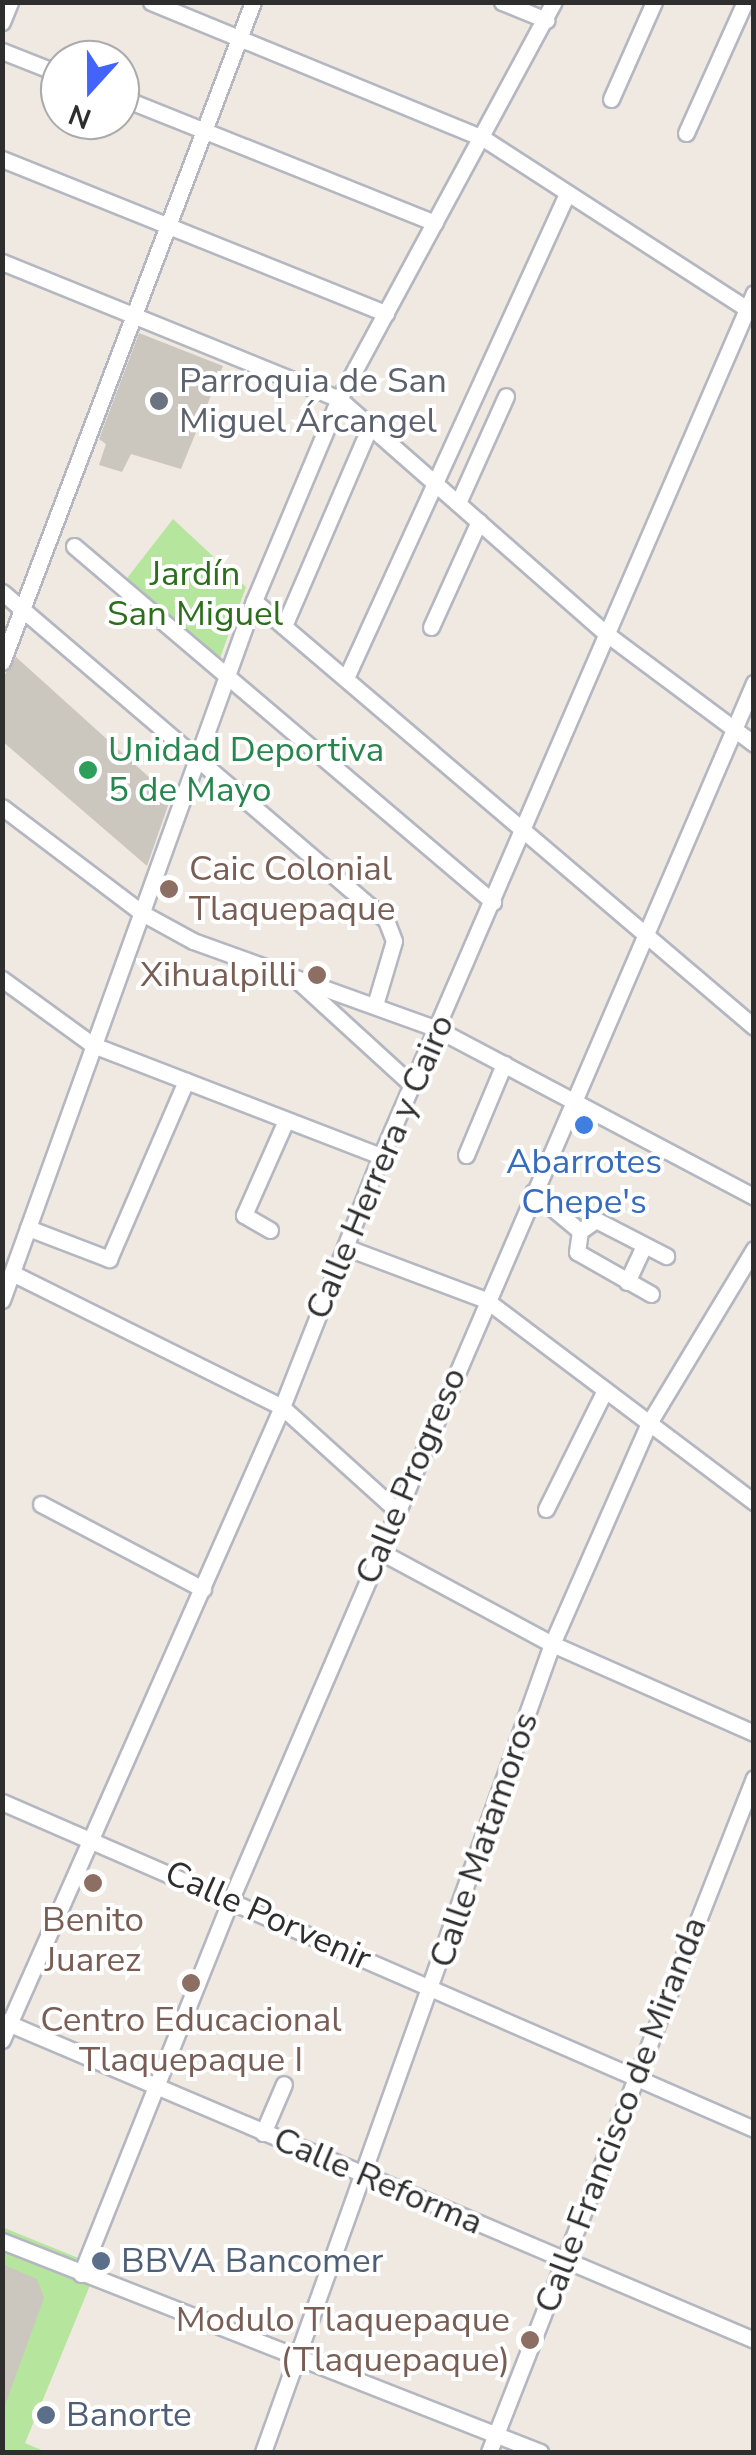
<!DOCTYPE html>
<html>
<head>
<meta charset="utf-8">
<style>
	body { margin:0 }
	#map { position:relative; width:756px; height:2455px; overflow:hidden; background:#efe9e1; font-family:"Nunito Sans",sans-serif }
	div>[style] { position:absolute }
	.green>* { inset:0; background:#b6e59e }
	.building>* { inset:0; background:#cbc7bf }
	.roads { filter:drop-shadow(2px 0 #b4b7c1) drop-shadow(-2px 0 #b4b7c1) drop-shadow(0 2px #b4b7c1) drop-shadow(0 -2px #b4b7c1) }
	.minor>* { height:15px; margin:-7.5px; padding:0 7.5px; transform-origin:7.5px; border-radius:7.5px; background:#fff }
	.dots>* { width:28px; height:28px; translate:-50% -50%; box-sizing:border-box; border:5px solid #fff; border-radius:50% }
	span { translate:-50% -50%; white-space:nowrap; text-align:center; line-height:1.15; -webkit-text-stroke:8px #fff; paint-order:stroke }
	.worship-label { font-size:35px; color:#5b616d }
	.left { translate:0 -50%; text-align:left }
	.park-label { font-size:35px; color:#2c6e1b }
	.leisure-label { font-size:35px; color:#27864d }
	.education-label { font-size:35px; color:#785e54 }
	.right { translate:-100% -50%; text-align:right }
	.shop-label { font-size:35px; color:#366cbe }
	.street-label { font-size:35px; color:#2e2e2e }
	.service-label { font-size:35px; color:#4e5e75 }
	.frame { position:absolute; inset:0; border:5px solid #2e2e2e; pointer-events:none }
	.north { position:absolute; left:40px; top:40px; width:100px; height:100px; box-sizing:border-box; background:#fff; border:2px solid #ababab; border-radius:50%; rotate:201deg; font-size:28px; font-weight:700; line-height:40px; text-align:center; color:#2e2e2e }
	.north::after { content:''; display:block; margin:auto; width:35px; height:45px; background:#4264fb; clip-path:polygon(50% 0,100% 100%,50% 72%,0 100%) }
</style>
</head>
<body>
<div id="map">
	<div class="green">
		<div style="clip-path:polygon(173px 519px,246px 587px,217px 666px,121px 586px)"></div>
		<div style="clip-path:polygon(2px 2227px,98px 2266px,25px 2443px,46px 2452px,3px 2451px)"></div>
	</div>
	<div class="building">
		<div style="clip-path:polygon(139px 333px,223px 366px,181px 469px,131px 454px,122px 472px,99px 465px,106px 444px,99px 439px)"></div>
		<div style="clip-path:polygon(16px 657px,171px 797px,147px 866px,2px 741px,2px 679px)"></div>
		<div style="clip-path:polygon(2px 2264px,37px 2279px,44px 2298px,4px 2408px)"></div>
	</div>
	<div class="roads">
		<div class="minor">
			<div style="left:151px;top:2px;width:359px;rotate:22.3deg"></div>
			<div style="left:483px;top:138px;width:315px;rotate:32.9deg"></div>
			<div style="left:502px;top:2px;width:48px;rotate:22.2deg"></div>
			<div style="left:2px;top:22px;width:22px;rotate:-68deg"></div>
			<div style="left:2px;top:51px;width:62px;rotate:21.6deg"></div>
			<div style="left:120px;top:97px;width:339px;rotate:21.8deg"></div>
			<div style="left:611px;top:99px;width:106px;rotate:-66.1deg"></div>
			<div style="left:686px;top:133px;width:144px;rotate:-65.8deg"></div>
			<div style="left:2px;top:159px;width:414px;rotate:21.9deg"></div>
			<div style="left:2px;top:262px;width:364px;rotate:22.1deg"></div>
			<div style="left:339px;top:399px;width:358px;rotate:41.3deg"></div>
			<div style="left:608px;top:635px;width:182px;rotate:36.7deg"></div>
			<div style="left:458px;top:503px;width:117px;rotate:-65.8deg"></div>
			<div style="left:74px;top:546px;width:550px;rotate:40.35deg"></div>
			<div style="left:2px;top:592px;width:505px;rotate:40.5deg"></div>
			<div style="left:386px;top:920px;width:22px;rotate:69deg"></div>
			<div style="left:394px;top:941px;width:67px;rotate:106.5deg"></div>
			<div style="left:254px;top:601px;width:657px;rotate:40.43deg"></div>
			<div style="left:284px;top:626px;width:218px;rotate:-66.7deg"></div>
			<div style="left:431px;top:627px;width:116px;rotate:-65.6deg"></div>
			<div style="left:2px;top:662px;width:706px;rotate:-69.18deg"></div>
			<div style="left:346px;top:678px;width:530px;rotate:-65.47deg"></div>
			<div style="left:2px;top:807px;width:176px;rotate:37.1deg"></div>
			<div style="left:142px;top:913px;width:58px;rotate:28.8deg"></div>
			<div style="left:193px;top:941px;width:259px;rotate:19.8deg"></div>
			<div style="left:437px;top:1029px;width:359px;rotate:27.9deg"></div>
			<div style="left:2px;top:979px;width:112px;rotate:36deg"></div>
			<div style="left:93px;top:1045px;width:309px;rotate:21.1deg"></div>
			<div style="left:297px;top:980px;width:156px;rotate:42.4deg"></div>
			<div style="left:466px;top:1155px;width:99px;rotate:-67.3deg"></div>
			<div style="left:533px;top:1192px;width:61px;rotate:39.7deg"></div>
			<div style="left:28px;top:1228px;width:87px;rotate:20.9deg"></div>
			<div style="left:109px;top:1259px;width:194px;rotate:-66.6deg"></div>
			<div style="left:270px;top:1230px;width:30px;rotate:-150deg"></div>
			<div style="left:244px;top:1215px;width:104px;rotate:-66.1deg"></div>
			<div style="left:345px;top:1247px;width:151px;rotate:20.6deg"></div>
			<div style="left:486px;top:1300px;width:336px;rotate:37deg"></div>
			<div style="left:12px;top:1273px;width:301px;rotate:26.4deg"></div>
			<div style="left:282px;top:1407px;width:154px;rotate:42.1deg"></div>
			<div style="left:627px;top:1282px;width:38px;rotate:-65deg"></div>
			<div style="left:651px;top:1294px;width:85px;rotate:-150.4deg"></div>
			<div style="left:577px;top:1252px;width:21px;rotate:-82deg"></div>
			<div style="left:580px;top:1231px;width:19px;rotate:-35deg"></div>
			<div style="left:596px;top:1220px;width:79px;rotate:27.2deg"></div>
			<div style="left:2px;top:1300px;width:743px;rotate:-70.18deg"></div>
			<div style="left:254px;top:601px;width:219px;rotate:-67.2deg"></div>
			<div style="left:339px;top:399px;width:451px;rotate:-61.6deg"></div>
			<div style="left:41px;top:1504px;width:183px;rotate:27.7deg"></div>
			<div style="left:546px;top:1509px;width:133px;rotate:-63.6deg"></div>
			<div style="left:379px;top:1551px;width:196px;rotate:28.3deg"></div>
			<div style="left:552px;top:1644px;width:221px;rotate:23.8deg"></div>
			<div style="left:2px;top:1802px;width:820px;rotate:23.5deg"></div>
			<div style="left:3px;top:2021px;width:816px;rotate:23.01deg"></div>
			<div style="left:2px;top:2040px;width:692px;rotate:-66.14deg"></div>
			<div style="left:282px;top:1407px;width:270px;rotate:-68.5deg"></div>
			<div style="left:381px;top:1156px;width:940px;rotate:-66.63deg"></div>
			<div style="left:263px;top:2133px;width:53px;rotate:-66.8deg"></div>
			<div style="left:2px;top:2241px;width:578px;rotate:21.41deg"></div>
			<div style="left:81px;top:2274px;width:404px;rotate:-68.2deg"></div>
			<div style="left:231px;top:1899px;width:1324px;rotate:-66.73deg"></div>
			<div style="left:263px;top:2452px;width:858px;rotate:-70.32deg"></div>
			<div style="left:552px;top:1644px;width:241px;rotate:-66.3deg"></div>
			<div style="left:649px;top:1423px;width:203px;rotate:-58.9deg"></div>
			<div style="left:489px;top:2452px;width:724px;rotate:-68.54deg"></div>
		</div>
	</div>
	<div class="dots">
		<div style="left:159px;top:401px;background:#6b7280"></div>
		<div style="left:88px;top:770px;background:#2e9e5b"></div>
		<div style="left:169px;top:889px;background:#8d6e63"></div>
		<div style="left:317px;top:975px;background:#8d6e63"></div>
		<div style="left:584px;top:1125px;background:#3f7fe0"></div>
		<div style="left:93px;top:1883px;background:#8d6e63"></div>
		<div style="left:191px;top:1983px;background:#8d6e63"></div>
		<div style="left:101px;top:2261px;background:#5c6f8a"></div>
		<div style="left:530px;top:2340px;background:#8d6e63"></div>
		<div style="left:46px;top:2415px;background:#5c6f8a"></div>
	</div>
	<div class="worship-label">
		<span class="left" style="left:179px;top:401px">Parroquia de San<br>Miguel Árcangel</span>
	</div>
	<div class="park-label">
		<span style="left:195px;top:594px">Jardín<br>San Miguel</span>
	</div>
	<div class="leisure-label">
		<span class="left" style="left:108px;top:770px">Unidad Deportiva<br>5 de Mayo</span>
	</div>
	<div class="education-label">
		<span class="left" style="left:189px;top:889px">Caic Colonial<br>Tlaquepaque</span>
		<span class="right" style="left:297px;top:975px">Xihualpilli</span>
		<span style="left:93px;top:1940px">Benito<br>Juarez</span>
		<span style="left:191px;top:2040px">Centro Educacional<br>Tlaquepaque I</span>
		<span class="right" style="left:510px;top:2340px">Modulo Tlaquepaque<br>(Tlaquepaque)</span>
	</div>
	<div class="shop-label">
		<span style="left:584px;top:1182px">Abarrotes<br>Chepe's</span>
	</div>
	<div class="street-label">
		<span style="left:380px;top:1167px;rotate:-67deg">Calle Herrera y Cairo</span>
		<span style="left:411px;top:1476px;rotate:-67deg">Calle Progreso</span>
		<span style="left:484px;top:1840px;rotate:-71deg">Calle Matamoros</span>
		<span style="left:268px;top:1916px;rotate:24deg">Calle Porvenir</span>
		<span style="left:621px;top:2115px;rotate:-69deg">Calle Francisco de Miranda</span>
		<span style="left:378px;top:2181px;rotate:23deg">Calle Reforma</span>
	</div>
	<div class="service-label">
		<span class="left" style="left:121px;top:2261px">BBVA Bancomer</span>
		<span class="left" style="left:66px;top:2415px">Banorte</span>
	</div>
	<div class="frame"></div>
	<div class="north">N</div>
</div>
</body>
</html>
